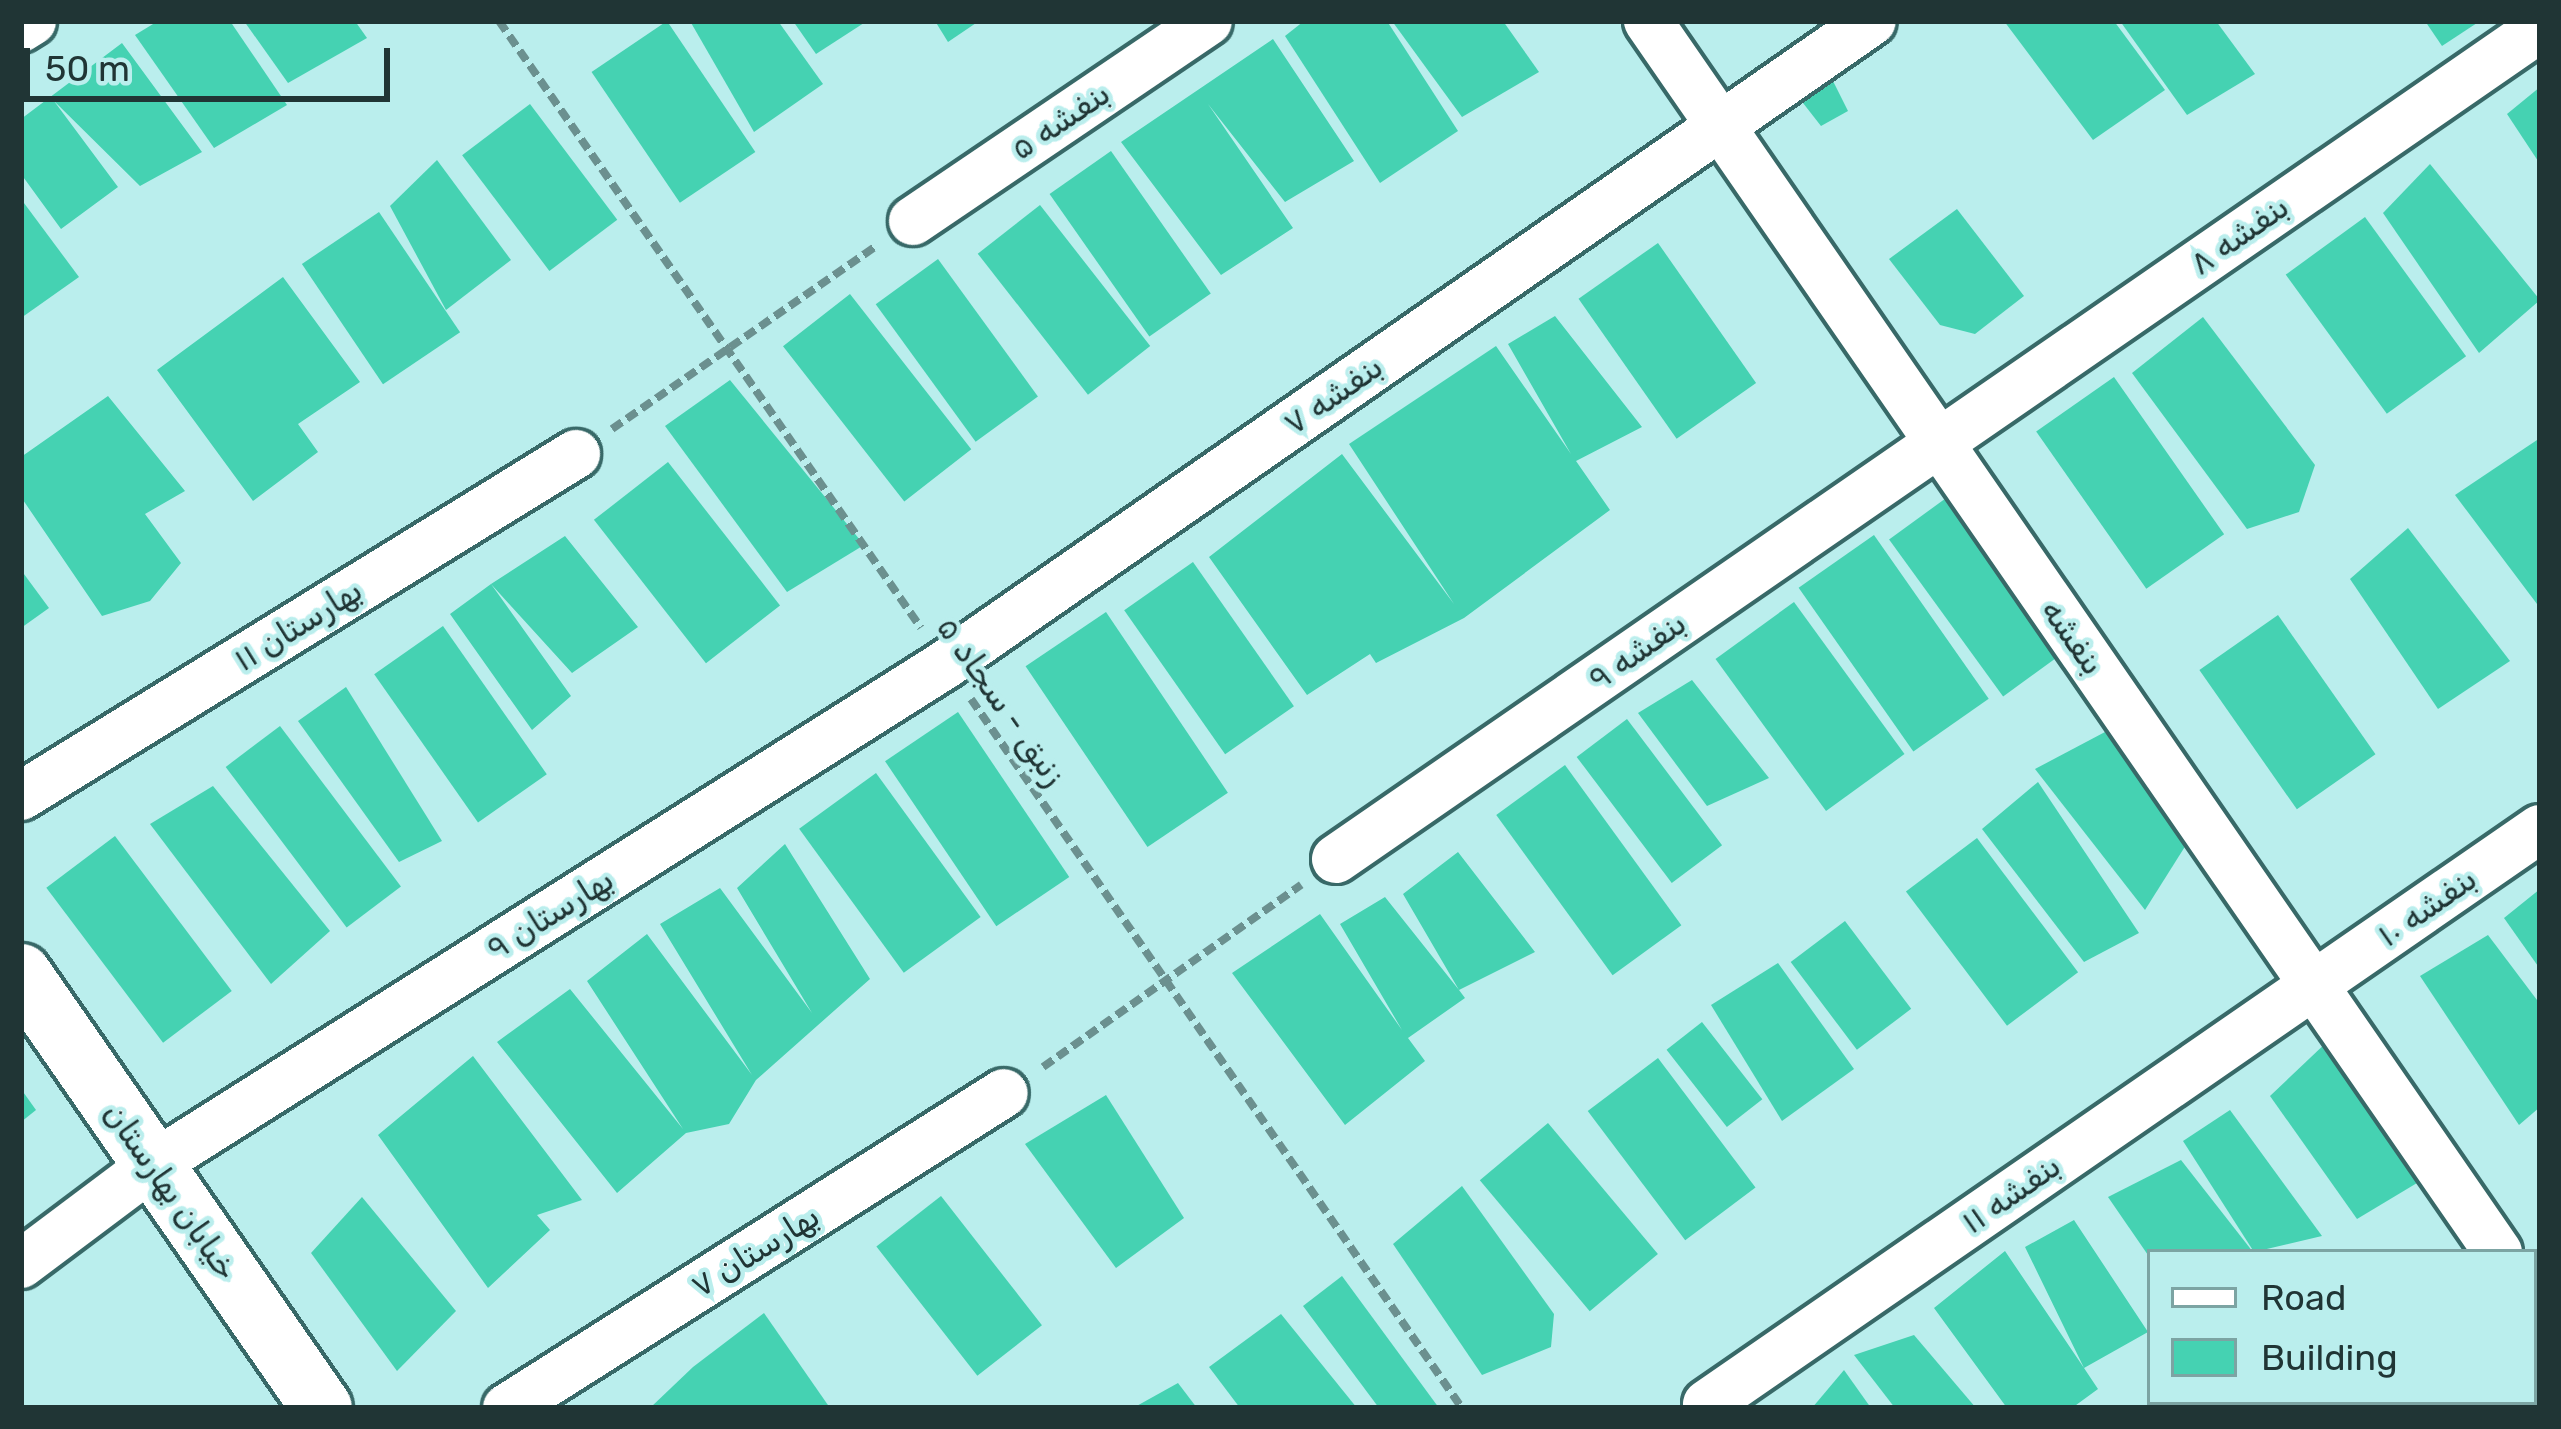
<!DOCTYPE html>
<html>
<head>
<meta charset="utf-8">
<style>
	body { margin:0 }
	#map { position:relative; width:2561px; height:1429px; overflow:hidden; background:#baeeed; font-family:Rubik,Cairo,sans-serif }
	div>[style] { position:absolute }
	.building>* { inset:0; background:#45d2b2; transform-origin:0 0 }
	.path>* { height:8px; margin-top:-4px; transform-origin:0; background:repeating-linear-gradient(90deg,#6b908f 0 12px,transparent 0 18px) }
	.roads { filter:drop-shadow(3px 0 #386968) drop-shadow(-3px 0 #386968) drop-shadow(0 3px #386968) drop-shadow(0 -3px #386968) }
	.minor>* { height:48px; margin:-24px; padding:0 24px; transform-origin:24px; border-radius:24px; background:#fff }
	.tertiary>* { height:60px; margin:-30px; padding:0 30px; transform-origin:30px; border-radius:30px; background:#fff }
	span { translate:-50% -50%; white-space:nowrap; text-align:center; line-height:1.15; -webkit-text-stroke:9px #baeeed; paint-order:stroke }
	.street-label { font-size:33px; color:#203535 }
	.frame { position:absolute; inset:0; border:24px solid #203535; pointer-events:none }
	.legend { position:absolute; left:2147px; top:1249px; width:390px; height:156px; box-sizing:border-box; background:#baeeed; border:3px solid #7ca4a3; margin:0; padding:15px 21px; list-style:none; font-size:36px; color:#203535 }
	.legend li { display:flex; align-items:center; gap:24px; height:60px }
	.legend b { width:60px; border:3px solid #7ca4a3 }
	.scale { position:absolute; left:24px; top:48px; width:366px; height:54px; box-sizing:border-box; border:6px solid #203535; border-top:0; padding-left:15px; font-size:36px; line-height:42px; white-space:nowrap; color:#203535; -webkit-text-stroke:9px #baeeed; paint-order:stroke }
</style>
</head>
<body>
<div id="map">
	<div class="building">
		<div style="clip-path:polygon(158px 21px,230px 21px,287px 105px,214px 148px,135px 35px)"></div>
		<div style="clip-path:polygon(244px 21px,355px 21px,367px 38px,288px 83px)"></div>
		<div style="left:667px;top:21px;width:158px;height:91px;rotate:56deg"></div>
		<div style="clip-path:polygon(690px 21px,778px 21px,823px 84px,754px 132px)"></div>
		<div style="clip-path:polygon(793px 21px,867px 21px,816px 54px)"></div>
		<div style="clip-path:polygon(935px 21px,979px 21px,948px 42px)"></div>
		<div style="clip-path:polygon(1304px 21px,1387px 21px,1458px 131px,1380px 183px,1285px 36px)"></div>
		<div style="clip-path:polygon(1392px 21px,1503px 21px,1539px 72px,1462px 117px)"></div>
		<div style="clip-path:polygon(2004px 21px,2114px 21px,2165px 90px,2093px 140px)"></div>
		<div style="clip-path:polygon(2120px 21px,2216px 21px,2255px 74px,2187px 115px)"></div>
		<div style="clip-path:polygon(2425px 21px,2480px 21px,2442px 46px)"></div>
		<div style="clip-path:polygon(1273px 39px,1354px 161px,1285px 202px,1208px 104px,1293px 228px,1221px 275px,1121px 142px)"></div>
		<div style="clip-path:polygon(122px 43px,202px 152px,140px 186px,54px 101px,118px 187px,61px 229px,21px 174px,21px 119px)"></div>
		<div style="clip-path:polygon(1832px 79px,1848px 111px,1821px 126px,1803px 103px)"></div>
		<div style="clip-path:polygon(2540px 87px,2540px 164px,2507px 114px)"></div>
		<div style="left:530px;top:104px;width:145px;height:85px;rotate:53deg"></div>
		<div style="left:1111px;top:151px;width:174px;height:75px;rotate:55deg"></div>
		<div style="clip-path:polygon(437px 160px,511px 260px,446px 310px,390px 206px)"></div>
		<div style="clip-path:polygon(2430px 164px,2540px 300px,2479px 353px,2383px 213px)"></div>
		<div style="clip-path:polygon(21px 199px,79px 277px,21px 318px)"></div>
		<div style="left:1040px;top:205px;width:179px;height:79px;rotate:52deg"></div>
		<div style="clip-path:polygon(1957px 209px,2024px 296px,1975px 334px,1940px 325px,1889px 259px)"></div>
		<div style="left:379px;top:212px;width:145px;height:93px;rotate:56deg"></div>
		<div style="left:2365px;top:217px;width:172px;height:98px;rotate:54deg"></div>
		<div style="left:1658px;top:243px;width:171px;height:97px;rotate:55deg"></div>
		<div style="left:938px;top:259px;width:170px;height:77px;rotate:54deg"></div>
		<div style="clip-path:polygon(283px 277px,360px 382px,298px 424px,318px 452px,253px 501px,157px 370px)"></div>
		<div style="left:850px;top:294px;width:197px;height:85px;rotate:52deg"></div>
		<div style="clip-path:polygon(1555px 316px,1642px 427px,1576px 461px,1610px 510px,1464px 618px,1376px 663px,1370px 654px,1307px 695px,1209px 557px,1342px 454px,1454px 604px,1349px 444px,1496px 346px,1571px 454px,1508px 344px)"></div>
		<div style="clip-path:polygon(2203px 317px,2315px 465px,2299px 512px,2247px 529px,2132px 373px)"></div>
		<div style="left:2114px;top:377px;width:192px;height:95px;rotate:55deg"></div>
		<div style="clip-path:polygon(730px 380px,864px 545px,787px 592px,665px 426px)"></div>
		<div style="clip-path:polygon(108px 396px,185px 491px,145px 514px,181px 563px,150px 601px,102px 616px,21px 497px,21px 457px)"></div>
		<div style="clip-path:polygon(2540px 438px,2540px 608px,2455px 495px)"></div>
		<div style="left:668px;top:462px;width:182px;height:94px;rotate:52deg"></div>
		<div style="left:1953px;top:493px;width:194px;height:79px;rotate:54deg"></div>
		<div style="clip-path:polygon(2408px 528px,2510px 661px,2438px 709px,2350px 579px)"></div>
		<div style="left:1874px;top:535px;width:200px;height:92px;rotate:55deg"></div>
		<div style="clip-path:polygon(565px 536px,638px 627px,572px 673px,491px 584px,571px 696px,532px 730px,450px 614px,491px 584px)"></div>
		<div style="left:1193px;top:562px;width:176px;height:84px;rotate:55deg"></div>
		<div style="clip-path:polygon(21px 570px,49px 608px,21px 628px)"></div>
		<div style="left:1794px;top:602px;width:188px;height:97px;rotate:54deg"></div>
		<div style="left:1106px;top:612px;width:218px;height:97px;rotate:56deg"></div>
		<div style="left:2278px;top:615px;width:170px;height:96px;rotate:55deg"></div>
		<div style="left:443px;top:626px;width:181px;height:84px;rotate:55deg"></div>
		<div style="clip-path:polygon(1692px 680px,1769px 778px,1707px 806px,1638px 713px)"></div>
		<div style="clip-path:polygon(346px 687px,442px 841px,399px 862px,298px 721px)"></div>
		<div style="left:958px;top:712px;width:199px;height:88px;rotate:56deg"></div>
		<div style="left:1627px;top:719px;width:158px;height:63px;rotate:53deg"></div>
		<div style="left:280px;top:726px;width:201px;height:68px;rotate:53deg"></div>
		<div style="clip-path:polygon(2105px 732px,2191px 837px,2145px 910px,2035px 769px)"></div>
		<div style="left:1565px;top:765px;width:198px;height:85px;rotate:54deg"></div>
		<div style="left:876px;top:773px;width:178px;height:95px;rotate:54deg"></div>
		<div style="clip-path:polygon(2038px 782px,2139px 933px,2084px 962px,1982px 829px)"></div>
		<div style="clip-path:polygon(213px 786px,330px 931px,271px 984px,150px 824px)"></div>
		<div style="left:115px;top:836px;width:194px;height:86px;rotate:53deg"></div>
		<div style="left:1977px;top:838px;width:168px;height:89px;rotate:53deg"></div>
		<div style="clip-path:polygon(785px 844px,870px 979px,756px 1080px,729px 1124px,686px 1133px,617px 1193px,497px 1042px,570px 989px,683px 1129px,587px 981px,647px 934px,752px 1075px,660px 924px,720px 888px,812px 1013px,737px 888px)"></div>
		<div style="clip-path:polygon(1458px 852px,1535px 952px,1459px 990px,1465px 998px,1408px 1038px,1425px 1061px,1345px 1125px,1232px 973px,1320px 914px,1402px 1030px,1340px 924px,1385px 897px,1459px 990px,1403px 894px)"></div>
		<div style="clip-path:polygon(2540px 889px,2540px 969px,2504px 918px)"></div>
		<div style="left:1845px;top:921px;width:110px;height:68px;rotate:53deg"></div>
		<div style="clip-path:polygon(2488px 935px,2540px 1004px,2540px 1107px,2519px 1125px,2420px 976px)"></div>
		<div style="clip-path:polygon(1778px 963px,1854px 1069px,1782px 1121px,1711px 1005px)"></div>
		<div style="left:1702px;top:1022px;width:98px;height:45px;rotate:52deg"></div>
		<div style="clip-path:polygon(2329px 1040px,2422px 1180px,2357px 1219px,2270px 1096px)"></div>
		<div style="clip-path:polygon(473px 1056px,582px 1200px,537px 1215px,550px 1230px,488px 1288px,378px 1135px)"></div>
		<div style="left:1658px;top:1058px;width:162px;height:88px;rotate:53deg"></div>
		<div style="clip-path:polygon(21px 1089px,36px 1110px,21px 1122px)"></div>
		<div style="clip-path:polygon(1106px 1095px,1184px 1218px,1116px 1268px,1025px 1144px)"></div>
		<div style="clip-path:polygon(2230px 1110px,2322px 1236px,2254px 1252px,2183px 1141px)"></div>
		<div style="left:1548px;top:1123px;width:171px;height:89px;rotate:50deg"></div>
		<div style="clip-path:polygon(2181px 1160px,2253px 1252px,2150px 1258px,2108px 1197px)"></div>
		<div style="clip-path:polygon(1462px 1186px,1554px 1314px,1551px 1347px,1482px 1375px,1393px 1244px)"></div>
		<div style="left:941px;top:1196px;width:164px;height:82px;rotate:52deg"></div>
		<div style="clip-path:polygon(362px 1197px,456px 1311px,397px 1371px,311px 1253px)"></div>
		<div style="clip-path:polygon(2074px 1220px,2148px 1332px,2084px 1368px,2098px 1389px,2072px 1408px,2007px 1408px,1934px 1308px,2005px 1251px,2084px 1368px,2025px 1247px)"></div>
		<div style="clip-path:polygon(1342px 1276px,1439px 1408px,1379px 1408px,1303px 1306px)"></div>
		<div style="clip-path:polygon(764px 1313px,830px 1408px,650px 1408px,693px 1367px)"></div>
		<div style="clip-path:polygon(1281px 1314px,1357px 1408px,1240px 1408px,1209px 1367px)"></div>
		<div style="clip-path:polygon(1914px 1335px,1976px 1408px,1895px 1408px,1854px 1355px)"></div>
		<div style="clip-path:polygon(1844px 1370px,1871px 1408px,1812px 1408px)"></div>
		<div style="clip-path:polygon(1178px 1383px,1197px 1408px,1133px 1408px)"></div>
		<div style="clip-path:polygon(2534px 1387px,2536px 1408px,2449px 1402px,2534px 1402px)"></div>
		<div style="left:2310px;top:1402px;width:109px;height:10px"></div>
	</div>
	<div class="path">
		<div style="left:499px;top:21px;width:739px;rotate:55.19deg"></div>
		<div style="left:612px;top:429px;width:320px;rotate:-34.7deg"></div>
		<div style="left:971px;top:699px;width:862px;rotate:55.3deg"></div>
		<div style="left:1043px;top:1067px;width:316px;rotate:-35.2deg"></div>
	</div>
	<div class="roads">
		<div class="minor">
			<div style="left:1648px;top:21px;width:1496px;rotate:55.38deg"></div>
			<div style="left:21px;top:28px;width:13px;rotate:-32deg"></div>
			<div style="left:913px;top:221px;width:356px;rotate:-34.1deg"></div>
			<div style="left:21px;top:796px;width:652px;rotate:-31.64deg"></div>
			<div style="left:1336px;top:859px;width:1463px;rotate:-34.61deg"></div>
			<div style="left:21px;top:1264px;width:165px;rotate:-36.9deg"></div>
			<div style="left:153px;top:1165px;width:938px;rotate:-32.28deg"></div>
			<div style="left:946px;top:664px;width:1127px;rotate:-34.78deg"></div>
			<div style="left:2534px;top:1304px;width:11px;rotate:56deg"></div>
			<div style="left:1707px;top:1404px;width:1012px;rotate:-34.62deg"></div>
			<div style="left:507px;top:1408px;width:588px;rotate:-32.37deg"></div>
		</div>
		<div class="tertiary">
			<div style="left:21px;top:974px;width:528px;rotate:55.26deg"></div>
		</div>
	</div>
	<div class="street-label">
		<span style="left:1060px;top:121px;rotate:-34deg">بنفشه ۵</span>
		<span style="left:2239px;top:235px;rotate:-35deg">بنفشه ۸</span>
		<span style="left:1333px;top:395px;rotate:-35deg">بنفشه ۷</span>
		<span style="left:298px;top:625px;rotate:-32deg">بهارستان ۱۱</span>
		<span style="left:2073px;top:637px;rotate:55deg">بنفشه</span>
		<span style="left:1637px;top:651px;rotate:-35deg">بنفشه ۹</span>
		<span style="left:1001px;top:701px;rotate:55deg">زنبق - سجاد ۵</span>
		<span style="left:2427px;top:907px;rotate:-35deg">بنفشه ۱۰</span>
		<span style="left:550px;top:914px;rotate:-32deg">بهارستان ۹</span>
		<span style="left:171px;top:1191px;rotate:55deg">خیابان بهارستان</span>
		<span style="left:2011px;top:1194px;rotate:-35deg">بنفشه ۱۱</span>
		<span style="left:755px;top:1251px;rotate:-32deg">بهارستان ۷</span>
	</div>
	<div class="frame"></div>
	<ul class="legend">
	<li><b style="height:15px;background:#fff"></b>Road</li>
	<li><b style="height:33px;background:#45d2b2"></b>Building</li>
	</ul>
	<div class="scale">50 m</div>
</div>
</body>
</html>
